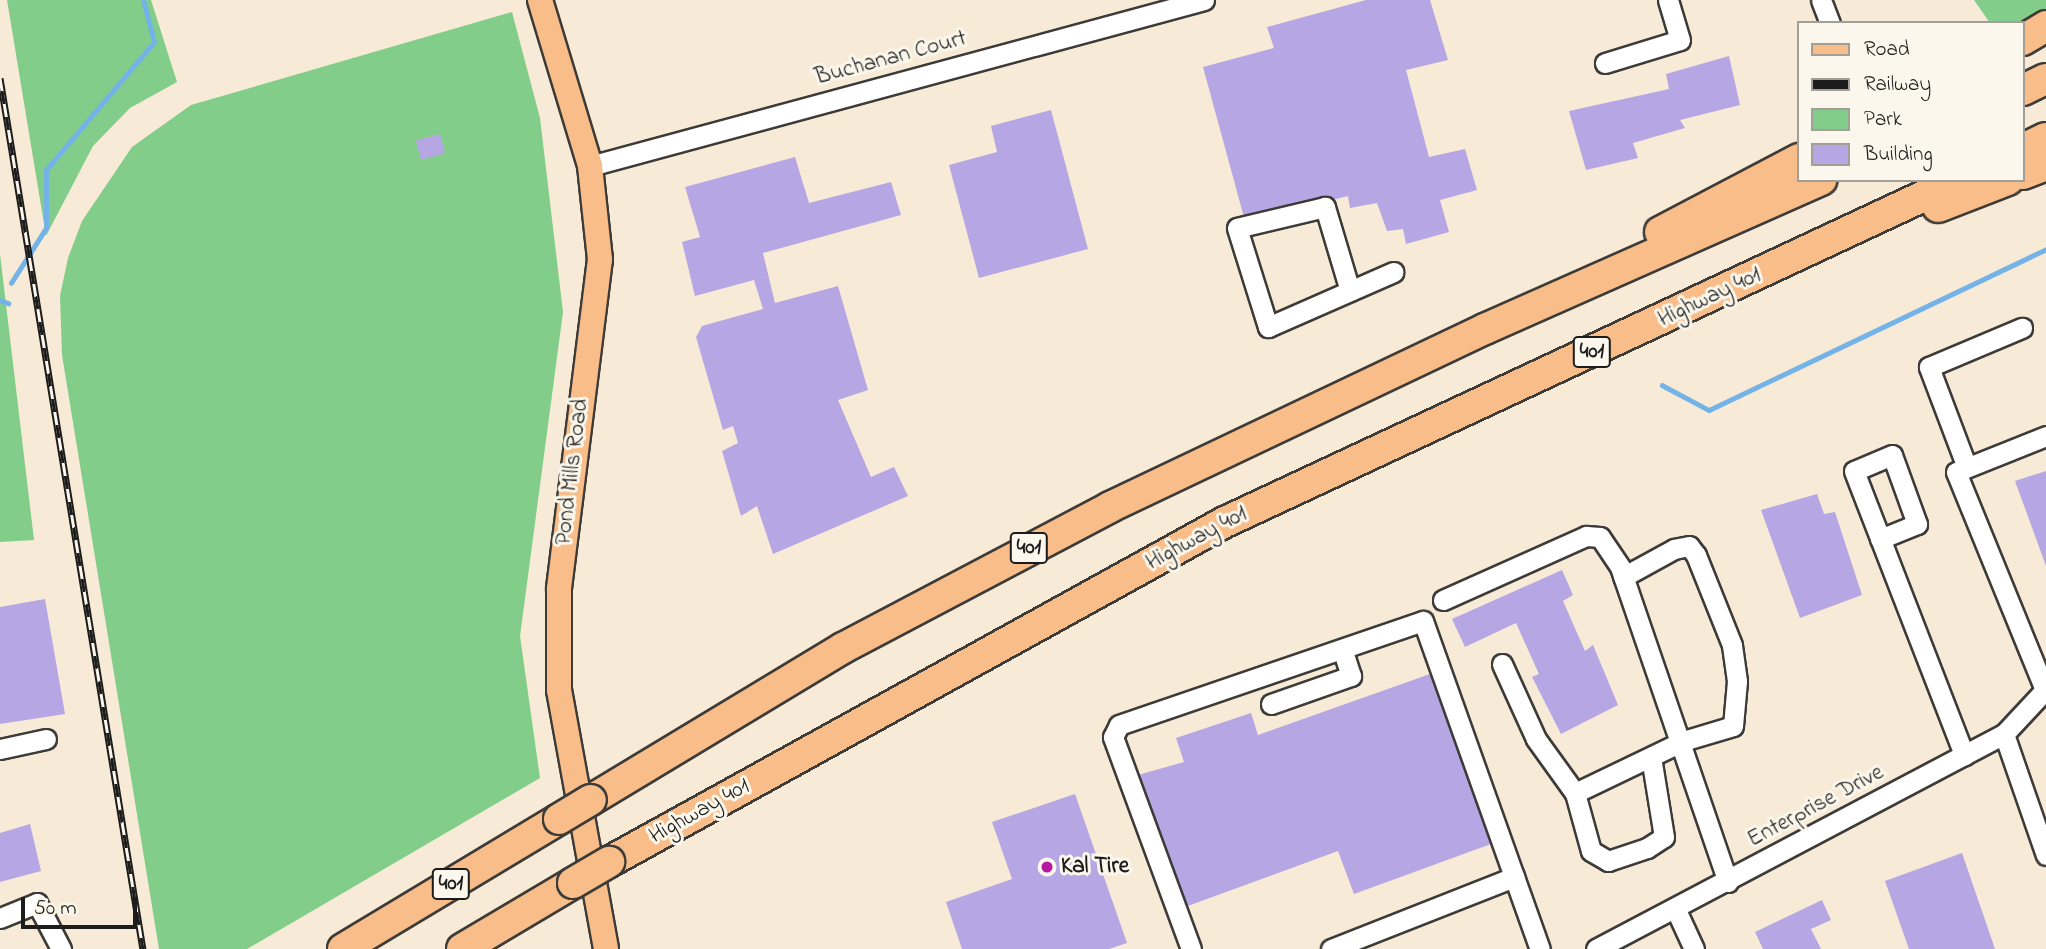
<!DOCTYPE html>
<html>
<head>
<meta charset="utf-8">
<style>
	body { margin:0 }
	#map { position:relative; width:2046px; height:949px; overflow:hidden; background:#f7ead6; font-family:"Indie Flower",sans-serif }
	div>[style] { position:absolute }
	.green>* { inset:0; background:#83cd8a }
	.stream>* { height:4.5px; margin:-2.25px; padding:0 2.25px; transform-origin:2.25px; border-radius:2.25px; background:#74b3e7 }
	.building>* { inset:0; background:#b6a7e4; transform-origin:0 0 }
	.roads { filter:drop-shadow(2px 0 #3d3b38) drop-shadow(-2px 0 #3d3b38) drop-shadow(0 2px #3d3b38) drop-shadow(0 -2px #3d3b38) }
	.minor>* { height:19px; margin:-9.5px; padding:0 9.5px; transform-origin:9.5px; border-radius:9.5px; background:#fff }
	.major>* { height:24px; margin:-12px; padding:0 12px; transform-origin:12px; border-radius:12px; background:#f8bd89 }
	.highway>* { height:30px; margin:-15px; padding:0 15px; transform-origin:15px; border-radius:15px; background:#f8bd89 }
	.rail>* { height:7px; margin-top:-3.5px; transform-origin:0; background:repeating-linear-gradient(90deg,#fbf7ec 0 13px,#1c1c1c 0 26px); box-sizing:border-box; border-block:2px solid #1c1c1c }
	.bridges { filter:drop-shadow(2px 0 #3d3b38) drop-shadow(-2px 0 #3d3b38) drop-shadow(0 2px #3d3b38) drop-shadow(0 -2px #3d3b38) }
	.highway-bridge>* { height:30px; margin:-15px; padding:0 15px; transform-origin:15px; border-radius:15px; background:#f8bd89 }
	.dots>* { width:19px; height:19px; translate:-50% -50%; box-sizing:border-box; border:4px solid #fbf7ec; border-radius:50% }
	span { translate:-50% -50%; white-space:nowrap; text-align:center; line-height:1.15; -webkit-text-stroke:6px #fbf7ec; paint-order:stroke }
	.shield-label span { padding:2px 5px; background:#fbf7ec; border:2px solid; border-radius:5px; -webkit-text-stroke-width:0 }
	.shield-label { font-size:21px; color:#1c1c1c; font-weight:700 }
	.street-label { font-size:23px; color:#1c1c1c }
	.poi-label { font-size:23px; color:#1c1c1c; font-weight:700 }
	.left { translate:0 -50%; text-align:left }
	.legend { position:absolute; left:1797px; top:21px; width:228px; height:161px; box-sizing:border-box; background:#fbf7ec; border:2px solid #a29f99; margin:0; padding:9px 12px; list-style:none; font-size:21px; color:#1c1c1c }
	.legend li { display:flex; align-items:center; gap:14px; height:35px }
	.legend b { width:35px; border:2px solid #a29f99 }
	.scale { position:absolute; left:21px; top:897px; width:116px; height:32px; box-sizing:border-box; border:4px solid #1c1c1c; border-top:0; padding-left:9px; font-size:21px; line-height:24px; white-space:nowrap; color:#1c1c1c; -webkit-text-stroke:5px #fbf7ec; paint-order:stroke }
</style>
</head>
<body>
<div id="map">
	<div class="green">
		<div style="clip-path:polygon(7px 0,151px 0,177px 82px,130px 108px,93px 146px,46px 236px)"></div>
		<div style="clip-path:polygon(1974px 0,2046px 0,2046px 10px,2022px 23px,1990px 23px)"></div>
		<div style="clip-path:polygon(512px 12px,540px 118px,563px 312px,520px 636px,540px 778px,247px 949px,159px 949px,62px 355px,60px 296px,68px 258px,82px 221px,132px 147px,191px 105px)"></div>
		<div style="clip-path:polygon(0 254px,34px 540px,0 542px)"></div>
	</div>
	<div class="stream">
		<div style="left:11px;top:283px;width:65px;rotate:-57.5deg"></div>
		<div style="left:46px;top:228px;width:58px;rotate:-90deg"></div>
		<div style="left:46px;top:170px;width:167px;rotate:-49.8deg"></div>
		<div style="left:154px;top:42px;width:43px;rotate:-104.7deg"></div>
		<div style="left:0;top:300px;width:9px;rotate:21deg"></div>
		<div style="left:1662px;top:385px;width:53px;rotate:28deg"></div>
		<div style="left:1709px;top:410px;width:373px;rotate:-25.5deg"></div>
	</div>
	<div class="building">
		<div style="clip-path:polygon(1366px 0,1430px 0,1448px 60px,1406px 70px,1429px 157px,1465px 149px,1477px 190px,1440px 200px,1449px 232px,1406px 244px,1403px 229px,1387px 231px,1377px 203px,1350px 208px,1348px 196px,1245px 221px,1203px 67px,1274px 48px,1267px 27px)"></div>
		<div style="clip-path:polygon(1729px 56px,1740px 105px,1680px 120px,1685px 128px,1633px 143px,1638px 158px,1586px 170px,1569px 111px,1669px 89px,1666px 74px)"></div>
		<div style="clip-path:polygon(1051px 110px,1088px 249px,979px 278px,949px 165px,997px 152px,991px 126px)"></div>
		<div style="left:440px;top:134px;width:20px;height:25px;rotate:75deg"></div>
		<div style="clip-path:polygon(795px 157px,809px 203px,891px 182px,901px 215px,763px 253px,775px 303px,838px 286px,868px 390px,838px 400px,871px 477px,894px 467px,908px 496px,773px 554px,757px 506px,741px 516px,722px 451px,738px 443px,733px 426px,723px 430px,696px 337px,702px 326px,763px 309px,754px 280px,695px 296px,682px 242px,700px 237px,685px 187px)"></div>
		<div style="clip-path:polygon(2046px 471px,2046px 566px,2015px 481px)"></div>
		<div style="clip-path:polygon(1817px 494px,1824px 514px,1835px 512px,1862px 595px,1800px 618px,1761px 510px)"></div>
		<div style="clip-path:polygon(1562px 570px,1573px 595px,1563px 601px,1585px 651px,1593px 645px,1618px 705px,1561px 734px,1532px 677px,1539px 674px,1516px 623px,1465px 647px,1452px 619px)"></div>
		<div style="clip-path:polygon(45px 599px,65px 714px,0 724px,0 607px)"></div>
		<div style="clip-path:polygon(1430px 674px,1491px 844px,1354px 894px,1338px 851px,1185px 907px,1138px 775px,1184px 762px,1176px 738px,1251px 713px,1258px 735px)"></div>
		<div style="clip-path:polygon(1075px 794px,1127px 943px,1109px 949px,962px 949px,946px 902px,1012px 879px,992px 822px)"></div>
		<div style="clip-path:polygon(30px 824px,41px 871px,0 882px,0 833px)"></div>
		<div style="clip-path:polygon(1962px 853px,1995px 949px,1909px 949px,1885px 881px)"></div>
		<div style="clip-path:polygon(1822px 900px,1831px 920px,1811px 929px,1821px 949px,1763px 949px,1755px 932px)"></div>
	</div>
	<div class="roads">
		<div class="minor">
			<div style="left:1821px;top:0;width:25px;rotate:69deg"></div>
			<div style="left:1605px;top:63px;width:78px;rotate:-17deg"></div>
			<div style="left:1680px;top:40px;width:42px;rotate:-106.7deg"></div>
			<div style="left:590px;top:166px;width:636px;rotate:-15.13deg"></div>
			<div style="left:1350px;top:291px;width:88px;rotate:-106.6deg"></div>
			<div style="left:1325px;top:207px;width:90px;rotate:166.6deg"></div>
			<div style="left:1237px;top:228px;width:104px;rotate:72.6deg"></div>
			<div style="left:1268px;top:327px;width:137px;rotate:-23.7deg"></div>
			<div style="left:1966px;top:465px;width:105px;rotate:-110.7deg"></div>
			<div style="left:1929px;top:367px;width:101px;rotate:-22.8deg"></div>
			<div style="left:1880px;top:539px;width:40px;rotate:-22deg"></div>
			<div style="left:1917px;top:524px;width:73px;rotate:-109.9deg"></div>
			<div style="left:1892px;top:455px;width:41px;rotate:157.2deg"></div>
			<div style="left:1854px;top:471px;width:305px;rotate:68.8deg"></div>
			<div style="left:1443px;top:600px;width:157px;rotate:-24.1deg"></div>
			<div style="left:1586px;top:536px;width:14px;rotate:4deg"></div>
			<div style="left:1600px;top:537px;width:36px;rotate:56deg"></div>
			<div style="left:1620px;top:567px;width:333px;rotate:71.1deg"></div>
			<div style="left:1502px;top:664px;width:82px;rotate:65.6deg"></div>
			<div style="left:1536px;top:739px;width:67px;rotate:54.2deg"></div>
			<div style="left:1575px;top:793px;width:120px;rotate:-25.7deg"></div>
			<div style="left:1683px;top:741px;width:52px;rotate:-16.7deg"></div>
			<div style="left:1733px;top:726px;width:45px;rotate:-84.9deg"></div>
			<div style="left:1737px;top:681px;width:36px;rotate:-98deg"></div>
			<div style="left:1732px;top:645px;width:97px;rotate:-111.8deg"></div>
			<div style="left:1696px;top:555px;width:11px;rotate:-128deg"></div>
			<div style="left:1689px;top:546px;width:15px;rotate:169deg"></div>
			<div style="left:1674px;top:549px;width:58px;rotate:151.2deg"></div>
			<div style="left:2045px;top:690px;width:235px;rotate:-112.2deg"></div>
			<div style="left:1956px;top:472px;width:97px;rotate:-21.8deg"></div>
			<div style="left:1271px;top:704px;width:85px;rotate:-19.3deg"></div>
			<div style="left:1351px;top:676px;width:28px;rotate:-108deg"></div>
			<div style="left:2004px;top:734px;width:128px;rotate:70.9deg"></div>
			<div style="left:0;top:749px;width:47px;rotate:-12.3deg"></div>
			<div style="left:1575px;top:793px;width:60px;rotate:74.6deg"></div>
			<div style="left:1591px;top:851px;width:20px;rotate:30deg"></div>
			<div style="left:1608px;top:861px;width:41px;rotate:-18.4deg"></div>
			<div style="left:1647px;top:848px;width:20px;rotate:-33deg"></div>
			<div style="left:1664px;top:837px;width:81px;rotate:-99.2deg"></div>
			<div style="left:1676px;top:910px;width:43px;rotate:65.2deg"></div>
			<div style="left:0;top:918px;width:40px;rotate:-22deg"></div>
			<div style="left:37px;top:903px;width:52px;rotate:62.4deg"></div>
			<div style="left:1191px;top:949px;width:226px;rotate:-110.2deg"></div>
			<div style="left:1113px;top:737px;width:13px;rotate:-63deg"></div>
			<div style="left:1119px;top:725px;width:321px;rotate:-18.9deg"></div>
			<div style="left:1423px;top:621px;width:348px;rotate:70.4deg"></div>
			<div style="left:1331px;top:949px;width:197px;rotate:-21.5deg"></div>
			<div style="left:1596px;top:949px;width:461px;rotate:-27.8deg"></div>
			<div style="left:2004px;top:734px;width:62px;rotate:-47deg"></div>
		</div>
		<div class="major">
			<div style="left:540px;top:0;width:173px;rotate:73.2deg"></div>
			<div style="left:590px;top:166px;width:94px;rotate:83.9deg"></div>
			<div style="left:600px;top:259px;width:333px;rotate:97.1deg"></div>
			<div style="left:559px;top:589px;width:101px;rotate:90deg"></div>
			<div style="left:559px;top:690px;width:263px;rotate:79.7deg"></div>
		</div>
		<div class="highway">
			<div style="left:2023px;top:40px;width:27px;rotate:-31deg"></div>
			<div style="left:2023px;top:90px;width:25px;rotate:-26deg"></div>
			<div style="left:2023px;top:149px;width:25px;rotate:-26deg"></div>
			<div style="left:2023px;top:174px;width:25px;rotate:-21deg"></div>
			<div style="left:1938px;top:207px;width:75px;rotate:-21.1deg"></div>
			<div style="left:1660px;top:232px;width:157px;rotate:-27.7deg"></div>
			<div style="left:591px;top:800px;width:294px;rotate:-31.1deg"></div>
			<div style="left:843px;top:648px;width:302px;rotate:-27.8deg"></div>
			<div style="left:1110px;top:507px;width:415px;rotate:-25.4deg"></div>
			<div style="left:1485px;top:329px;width:368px;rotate:-23.9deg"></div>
			<div style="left:609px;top:862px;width:704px;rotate:-28.9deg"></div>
			<div style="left:1225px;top:522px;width:809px;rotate:-25.01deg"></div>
			<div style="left:343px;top:949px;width:252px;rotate:-31deg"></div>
			<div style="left:462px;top:949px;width:129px;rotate:-30.7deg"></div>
		</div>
	</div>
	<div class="rail">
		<div style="left:0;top:78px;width:883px;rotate:80.68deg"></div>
	</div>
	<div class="bridges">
		<div class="highway-bridge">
			<div style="left:559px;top:819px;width:37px;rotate:-31deg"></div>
			<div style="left:573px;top:883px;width:42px;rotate:-30.3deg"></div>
		</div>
	</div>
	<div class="dots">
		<div style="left:1047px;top:867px;background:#b5179e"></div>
	</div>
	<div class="shield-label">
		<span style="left:1592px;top:352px">401</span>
		<span style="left:1029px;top:548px">401</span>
		<span style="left:451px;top:884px">401</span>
	</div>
	<div class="street-label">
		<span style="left:891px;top:59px;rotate:-15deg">Buchanan Court</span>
		<span style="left:1710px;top:298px;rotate:-25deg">Highway 401</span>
		<span style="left:573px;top:472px;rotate:-83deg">Pond Mills Road</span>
		<span style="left:1197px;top:539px;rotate:-28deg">Highway 401</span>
		<span style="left:1816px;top:807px;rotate:-28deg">Enterprise Drive</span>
		<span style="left:700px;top:812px;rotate:-29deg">Highway 401</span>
	</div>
	<div class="poi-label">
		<span class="left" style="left:1061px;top:867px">Kal Tire</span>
	</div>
	<ul class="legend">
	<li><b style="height:9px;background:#f8bd89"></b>Road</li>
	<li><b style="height:9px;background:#1c1c1c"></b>Railway</li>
	<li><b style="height:19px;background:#83cd8a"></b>Park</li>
	<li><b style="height:19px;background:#b6a7e4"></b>Building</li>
	</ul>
	<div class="scale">50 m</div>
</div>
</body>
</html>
